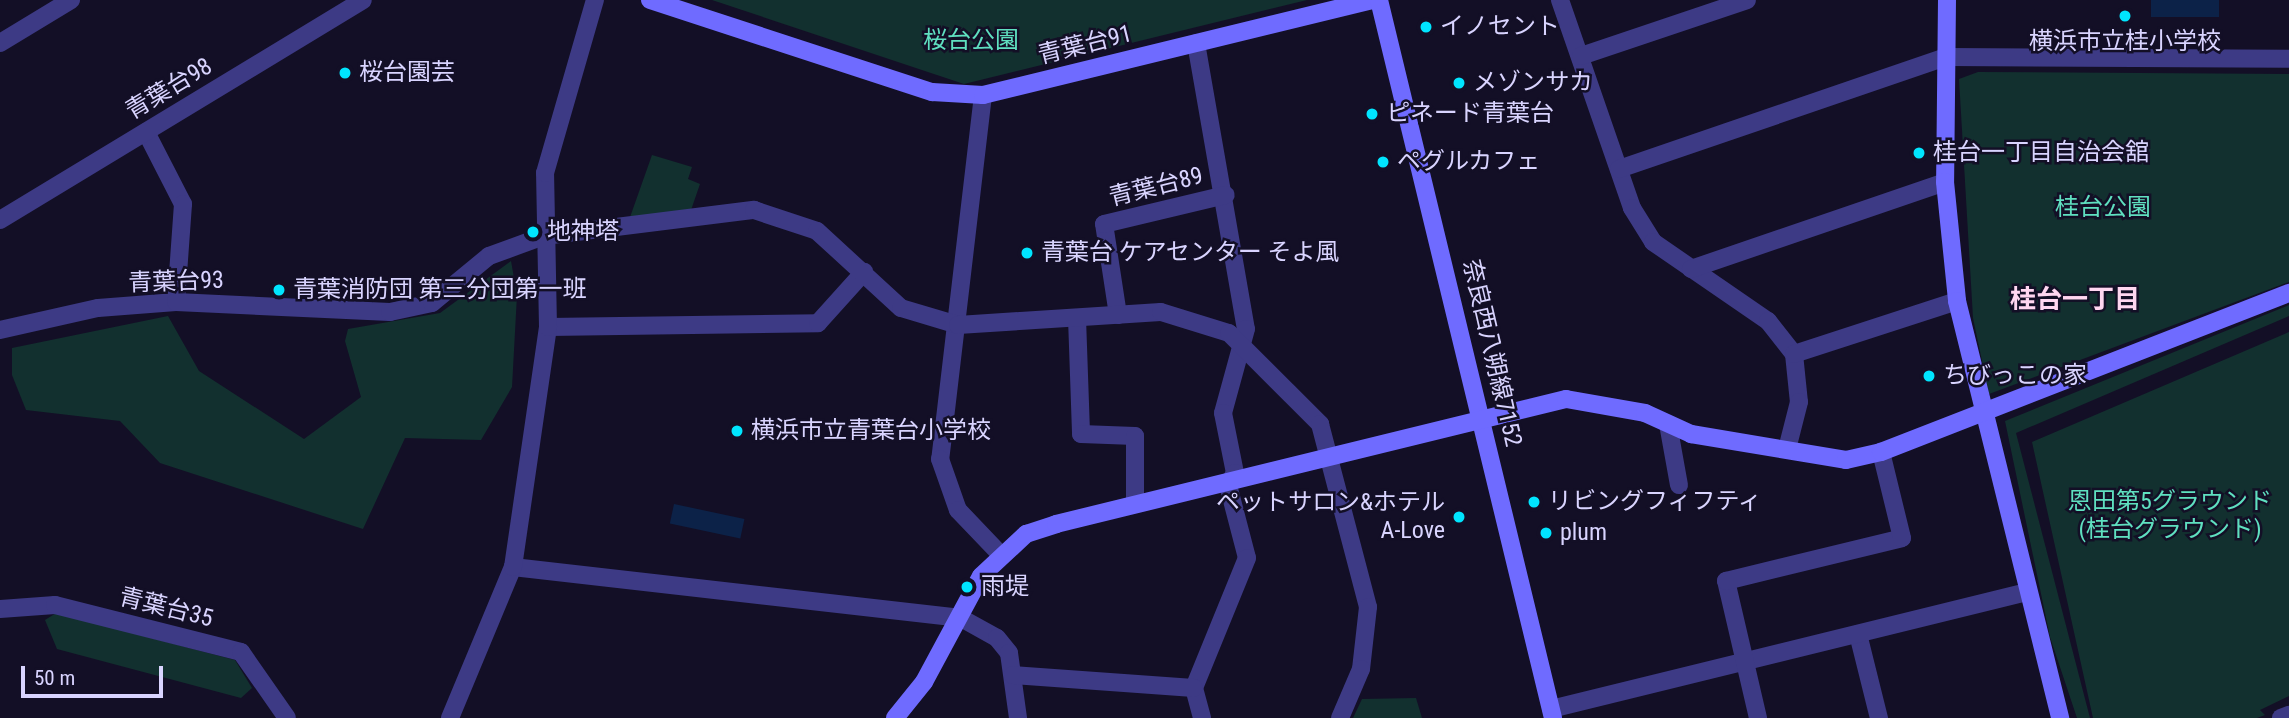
<!DOCTYPE html>
<html>
<head>
<meta charset="utf-8">
<style>
	body { margin:0 }
	#map { position:relative; width:2289px; height:718px; overflow:hidden; background:#130f26; font-family:"Roboto Condensed","Noto Sans JP",sans-serif }
	div>[style] { position:absolute }
	.green>* { inset:0; background:#12302f }
	.water>* { inset:0; background:#0c2248; transform-origin:0 0 }
	.street>* { height:18px; margin:-9px; padding:0 9px; transform-origin:9px; border-radius:9px; background:#3d3a85 }
	.secondary>* { height:18px; margin:-9px; padding:0 9px; transform-origin:9px; border-radius:9px; background:#6f6bff }
	.dots>* { width:19px; height:19px; translate:-50% -50%; box-sizing:border-box; border:4px solid #130f26; border-radius:50% }
	span { translate:-50% -50%; white-space:nowrap; text-align:center; line-height:1.15; -webkit-text-stroke:5px #130f26; paint-order:stroke }
	.poi-label { font-size:24px; color:#d9d4ff }
	.left { translate:0 -50%; text-align:left }
	.right { translate:-100% -50%; text-align:right }
	.park-label { font-size:24px; color:#5fe0c0 }
	.street-label { font-size:24px; color:#d9d4ff }
	.neighbourhood-label { font-size:26px; color:#ffd6f0; font-weight:700 }
	.scale { position:absolute; left:21px; top:666px; width:142px; height:32px; box-sizing:border-box; border:4px solid #d9d4ff; border-top:0; padding-left:9px; font-size:21px; line-height:24px; white-space:nowrap; color:#d9d4ff; -webkit-text-stroke:5px #130f26; paint-order:stroke }
</style>
</head>
<body>
<div id="map">
	<div class="green">
		<div style="clip-path:polygon(712px 0,1307px 0,964px 84px)"></div>
		<div style="clip-path:polygon(1978px 72px,2289px 74px,2289px 282px,1989px 394px,1973px 318px,1959px 79px)"></div>
		<div style="clip-path:polygon(652px 155px,692px 167px,688px 179px,700px 184px,690px 213px,629px 220px)"></div>
		<div style="clip-path:polygon(511px 261px,517px 295px,512px 387px,481px 440px,405px 438px,363px 529px,160px 463px,120px 421px,26px 410px,12px 375px,12px 348px,168px 316px,199px 371px,304px 439px,361px 397px,345px 341px,348px 329px,440px 313px)"></div>
		<div style="clip-path:polygon(2289px 305px,2289px 316px,2016px 433px,2090px 718px,2077px 718px,2050px 637px,2005px 421px)"></div>
		<div style="clip-path:polygon(2289px 332px,2289px 696px,2260px 710px,2265px 715px,2257px 718px,2093px 718px,2032px 442px)"></div>
		<div style="clip-path:polygon(56px 613px,235px 660px,252px 688px,241px 698px,57px 649px,45px 620px)"></div>
		<div style="clip-path:polygon(1416px 698px,1422px 718px,1353px 718px,1362px 699px)"></div>
	</div>
	<div class="water">
		<div style="left:2151px;top:0;width:68px;height:17px"></div>
		<div style="left:674px;top:504px;width:72px;height:20px;rotate:12deg"></div>
	</div>
	<div class="street">
		<div style="left:1560px;top:0;width:220px;rotate:70.9deg"></div>
		<div style="left:1632px;top:208px;width:40px;rotate:58deg"></div>
		<div style="left:1653px;top:242px;width:140px;rotate:34.5deg"></div>
		<div style="left:1768px;top:321px;width:42px;rotate:51.8deg"></div>
		<div style="left:1794px;top:354px;width:48px;rotate:84.1deg"></div>
		<div style="left:1799px;top:402px;width:49px;rotate:104.3deg"></div>
		<div style="left:0;top:43px;width:83px;rotate:-31.2deg"></div>
		<div style="left:1196px;top:43px;width:290px;rotate:80.1deg"></div>
		<div style="left:1246px;top:329px;width:87px;rotate:105.3deg"></div>
		<div style="left:1223px;top:413px;width:61px;rotate:78.7deg"></div>
		<div style="left:1235px;top:473px;width:14px;rotate:120deg"></div>
		<div style="left:1228px;top:485px;width:75px;rotate:75.4deg"></div>
		<div style="left:1247px;top:558px;width:140px;rotate:112.2deg"></div>
		<div style="left:1194px;top:688px;width:31px;rotate:75deg"></div>
		<div style="left:1581px;top:56px;width:175px;rotate:-18.6deg"></div>
		<div style="left:983px;top:95px;width:367px;rotate:96.7deg"></div>
		<div style="left:940px;top:459px;width:54px;rotate:70.6deg"></div>
		<div style="left:958px;top:510px;width:61px;rotate:46.3deg"></div>
		<div style="left:146px;top:132px;width:81px;rotate:62.8deg"></div>
		<div style="left:183px;top:204px;width:98px;rotate:94.1deg"></div>
		<div style="left:1619px;top:169px;width:347px;rotate:-18.9deg"></div>
		<div style="left:1947px;top:57px;width:342px;rotate:0.3deg"></div>
		<div style="left:0;top:220px;width:424px;rotate:-31.2deg"></div>
		<div style="left:1691px;top:269px;width:268px;rotate:-18.9deg"></div>
		<div style="left:1118px;top:315px;width:92px;rotate:-98.7deg"></div>
		<div style="left:1104px;top:224px;width:125px;rotate:-13.4deg"></div>
		<div style="left:1077px;top:318px;width:116px;rotate:88deg"></div>
		<div style="left:1081px;top:434px;width:54px;rotate:2.1deg"></div>
		<div style="left:1135px;top:436px;width:66px;rotate:90deg"></div>
		<div style="left:548px;top:327px;width:270px;rotate:-0.8deg"></div>
		<div style="left:818px;top:323px;width:69px;rotate:-48deg"></div>
		<div style="left:0;top:330px;width:100px;rotate:-12.7deg"></div>
		<div style="left:98px;top:308px;width:78px;rotate:-4.4deg"></div>
		<div style="left:176px;top:302px;width:214px;rotate:2.7deg"></div>
		<div style="left:390px;top:312px;width:43px;rotate:-12.1deg"></div>
		<div style="left:432px;top:303px;width:74px;rotate:-39.5deg"></div>
		<div style="left:489px;top:256px;width:59px;rotate:-20deg"></div>
		<div style="left:544px;top:236px;width:212px;rotate:-7.1deg"></div>
		<div style="left:754px;top:210px;width:66px;rotate:18.4deg"></div>
		<div style="left:817px;top:231px;width:114px;rotate:42.5deg"></div>
		<div style="left:901px;top:308px;width:59px;rotate:16.6deg"></div>
		<div style="left:958px;top:325px;width:203px;rotate:-3.7deg"></div>
		<div style="left:1161px;top:312px;width:71px;rotate:17.2deg"></div>
		<div style="left:1229px;top:333px;width:129px;rotate:45deg"></div>
		<div style="left:1320px;top:424px;width:189px;rotate:75.3deg"></div>
		<div style="left:1368px;top:607px;width:62px;rotate:96.4deg"></div>
		<div style="left:1361px;top:669px;width:53px;rotate:113.2deg"></div>
		<div style="left:1794px;top:354px;width:171px;rotate:-18deg"></div>
		<div style="left:1668px;top:424px;width:62px;rotate:79.8deg"></div>
		<div style="left:513px;top:567px;width:451px;rotate:6.5deg"></div>
		<div style="left:961px;top:618px;width:41px;rotate:29.1deg"></div>
		<div style="left:997px;top:638px;width:19px;rotate:51deg"></div>
		<div style="left:1009px;top:653px;width:66px;rotate:82.1deg"></div>
		<div style="left:0;top:609px;width:55px;rotate:-4.2deg"></div>
		<div style="left:55px;top:605px;width:192px;rotate:14.2deg"></div>
		<div style="left:241px;top:652px;width:80px;rotate:55.1deg"></div>
		<div style="left:1858px;top:634px;width:87px;rotate:76deg"></div>
		<div style="left:1013px;top:675px;width:181px;rotate:4.1deg"></div>
		<div style="left:1551px;top:709px;width:488px;rotate:-13.8deg"></div>
		<div style="left:450px;top:718px;width:164px;rotate:-67.4deg"></div>
		<div style="left:513px;top:567px;width:243px;rotate:-81.7deg"></div>
		<div style="left:548px;top:327px;width:154px;rotate:-91.1deg"></div>
		<div style="left:545px;top:173px;width:180px;rotate:-73.9deg"></div>
		<div style="left:1758px;top:718px;width:141px;rotate:-103.1deg"></div>
		<div style="left:1726px;top:581px;width:181px;rotate:-13.7deg"></div>
		<div style="left:1902px;top:538px;width:89px;rotate:-103.7deg"></div>
		<div style="left:2281px;top:718px;width:9px;rotate:-21deg"></div>
	</div>
	<div class="secondary">
		<div style="left:650px;top:0;width:297px;rotate:18.1deg"></div>
		<div style="left:932px;top:92px;width:51px;rotate:3.4deg"></div>
		<div style="left:983px;top:95px;width:401px;rotate:-13.7deg"></div>
		<div style="left:1379px;top:0;width:739px;rotate:76.38deg"></div>
		<div style="left:1947px;top:0;width:182px;rotate:90.6deg"></div>
		<div style="left:1945px;top:182px;width:120px;rotate:84.2deg"></div>
		<div style="left:1957px;top:301px;width:430px;rotate:76.1deg"></div>
		<div style="left:895px;top:718px;width:46px;rotate:-51.1deg"></div>
		<div style="left:924px;top:682px;width:120px;rotate:-61.7deg"></div>
		<div style="left:981px;top:576px;width:62px;rotate:-43deg"></div>
		<div style="left:1026px;top:534px;width:32px;rotate:-18deg"></div>
		<div style="left:1056px;top:524px;width:525px;rotate:-13.77deg"></div>
		<div style="left:1566px;top:399px;width:80px;rotate:10deg"></div>
		<div style="left:1645px;top:413px;width:51px;rotate:24.5deg"></div>
		<div style="left:1691px;top:434px;width:157px;rotate:9.5deg"></div>
		<div style="left:1846px;top:460px;width:36px;rotate:-13deg"></div>
		<div style="left:1881px;top:452px;width:438px;rotate:-21.3deg"></div>
	</div>
	<div class="dots">
		<div style="left:2125px;top:16px;background:#00e5ff"></div>
		<div style="left:1426px;top:27px;background:#00e5ff"></div>
		<div style="left:345px;top:73px;background:#00e5ff"></div>
		<div style="left:1459px;top:83px;background:#00e5ff"></div>
		<div style="left:1372px;top:114px;background:#00e5ff"></div>
		<div style="left:1919px;top:153px;background:#00e5ff"></div>
		<div style="left:1383px;top:162px;background:#00e5ff"></div>
		<div style="left:533px;top:232px;background:#00e5ff"></div>
		<div style="left:1027px;top:253px;background:#00e5ff"></div>
		<div style="left:279px;top:290px;background:#00e5ff"></div>
		<div style="left:1929px;top:376px;background:#00e5ff"></div>
		<div style="left:737px;top:431px;background:#00e5ff"></div>
		<div style="left:1534px;top:502px;background:#00e5ff"></div>
		<div style="left:1459px;top:517px;background:#00e5ff"></div>
		<div style="left:1546px;top:533px;background:#00e5ff"></div>
		<div style="left:967px;top:587px;background:#00e5ff"></div>
	</div>
	<div class="poi-label">
		<span class="left" style="left:1440px;top:27px">イノセント</span>
		<span style="left:2125px;top:42px">横浜市立桂小学校</span>
		<span class="left" style="left:359px;top:73px">桜台園芸</span>
		<span class="left" style="left:1473px;top:83px">メゾンサカ</span>
		<span class="left" style="left:1386px;top:114px">ピネード青葉台</span>
		<span class="left" style="left:1933px;top:153px">桂台一丁目自治会舘</span>
		<span class="left" style="left:1397px;top:162px">ペグルカフェ</span>
		<span class="left" style="left:547px;top:232px">地神塔</span>
		<span class="left" style="left:1041px;top:253px">青葉台 ケアセンター そよ風</span>
		<span class="left" style="left:293px;top:290px">青葉消防団 第三分団第一班</span>
		<span class="left" style="left:1943px;top:376px">ちびっこの家</span>
		<span class="left" style="left:751px;top:431px">横浜市立青葉台小学校</span>
		<span class="left" style="left:1548px;top:502px">リビングフィフティ</span>
		<span class="right" style="left:1445px;top:517px">ペットサロン&amp;ホテル<br>A-Love</span>
		<span class="left" style="left:1560px;top:533px">plum</span>
		<span class="left" style="left:981px;top:587px">雨堤</span>
	</div>
	<div class="park-label">
		<span style="left:971px;top:41px">桜台公園</span>
		<span style="left:2103px;top:208px">桂台公園</span>
		<span style="left:2170px;top:516px">恩田第5グラウンド<br>(桂台グラウンド)</span>
	</div>
	<div class="street-label">
		<span style="left:1085px;top:45px;rotate:-14deg">青葉台91</span>
		<span style="left:169px;top:89px;rotate:-31deg">青葉台98</span>
		<span style="left:1156px;top:187px;rotate:-14deg">青葉台89</span>
		<span style="left:176px;top:282px;rotate:-2deg">青葉台93</span>
		<span style="left:1492px;top:353px;rotate:77deg">奈良西八朔線7152</span>
		<span style="left:166px;top:608px;rotate:14deg">青葉台35</span>
	</div>
	<div class="neighbourhood-label">
		<span style="left:2075px;top:300px">桂台一丁目</span>
	</div>
	<div class="scale">50 m</div>
</div>
</body>
</html>
